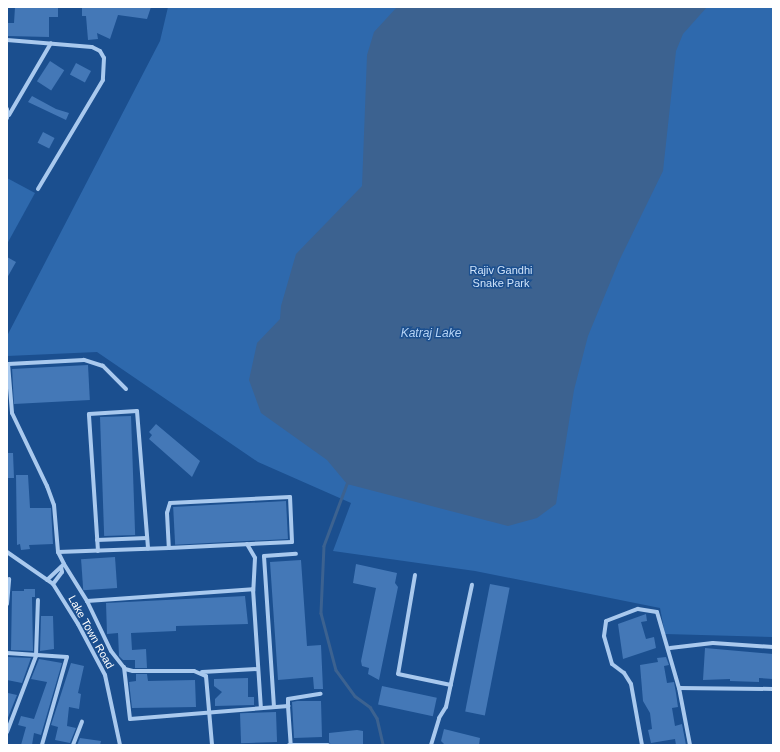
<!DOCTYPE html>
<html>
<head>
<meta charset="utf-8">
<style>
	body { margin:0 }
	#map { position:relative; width:780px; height:752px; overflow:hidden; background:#1b4f8f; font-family:Arial,sans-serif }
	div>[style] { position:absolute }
	.green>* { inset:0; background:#2e69ad }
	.water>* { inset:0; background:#3c6290 }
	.stream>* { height:2.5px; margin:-1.25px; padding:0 1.25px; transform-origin:1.25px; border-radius:1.25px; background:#3c6290 }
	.building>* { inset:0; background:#4478b7; transform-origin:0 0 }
	.street>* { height:4px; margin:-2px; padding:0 2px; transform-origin:2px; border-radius:2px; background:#a9c9ee }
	span { translate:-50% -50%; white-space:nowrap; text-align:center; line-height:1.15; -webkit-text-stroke:3px #1b4f8f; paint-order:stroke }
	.park-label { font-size:11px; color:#cfe3fa }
	.street-label { font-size:11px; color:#fff }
	.water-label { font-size:12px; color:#b5d3f5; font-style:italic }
	.frame { position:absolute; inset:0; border:8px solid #fff; pointer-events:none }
</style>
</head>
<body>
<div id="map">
	<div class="green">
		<div style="clip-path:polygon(168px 7px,773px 7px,773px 637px,665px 634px,660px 608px,475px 571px,333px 551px,351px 503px,258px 462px,97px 352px,7px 356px,7px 336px,160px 41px)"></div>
		<div style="clip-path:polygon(7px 178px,35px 193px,7px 244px)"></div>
	</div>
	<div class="water">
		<div style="clip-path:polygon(397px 7px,707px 7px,683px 34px,676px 51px,663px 171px,619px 261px,588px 336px,574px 390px,556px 504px,537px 518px,508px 526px,347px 484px,327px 460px,261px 413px,249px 380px,257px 343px,280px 319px,281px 306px,296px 254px,362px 186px,367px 55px,374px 32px)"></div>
	</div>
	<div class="stream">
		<div style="left:347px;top:484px;width:66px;rotate:110.4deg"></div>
		<div style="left:324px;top:546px;width:67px;rotate:92.6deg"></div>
		<div style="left:321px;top:613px;width:59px;rotate:75.3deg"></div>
		<div style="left:336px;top:670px;width:32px;rotate:54deg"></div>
		<div style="left:355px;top:696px;width:19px;rotate:36deg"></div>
		<div style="left:370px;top:707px;width:13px;rotate:58deg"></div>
		<div style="left:377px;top:718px;width:28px;rotate:77deg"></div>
	</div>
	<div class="building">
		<div style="clip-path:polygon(15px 7px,58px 7px,58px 17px,49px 17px,49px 37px,7px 36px,7px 23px,14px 23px)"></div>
		<div style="clip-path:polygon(82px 7px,151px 7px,147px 19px,118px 15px,110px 39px,97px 33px,98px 39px,88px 40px,86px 16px,82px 16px)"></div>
		<div style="left:50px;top:61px;width:17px;height:24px;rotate:33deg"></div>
		<div style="left:76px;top:63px;width:17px;height:13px;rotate:28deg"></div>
		<div style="clip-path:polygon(32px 96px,56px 109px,69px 113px,66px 120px,28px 102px)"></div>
		<div style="left:43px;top:132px;width:13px;height:12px;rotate:27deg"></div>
		<div style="clip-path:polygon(7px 257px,16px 262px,7px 278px)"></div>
		<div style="left:88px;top:365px;width:35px;height:76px;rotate:87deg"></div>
		<div style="left:131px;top:416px;width:119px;height:31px;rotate:88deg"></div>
		<div style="clip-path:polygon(156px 424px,200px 461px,192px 477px,149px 439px,152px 435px,149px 432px)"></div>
		<div style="clip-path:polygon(7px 453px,13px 453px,14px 478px,7px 478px)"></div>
		<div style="clip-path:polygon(16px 475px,28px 475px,30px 508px,51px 508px,53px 544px,29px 545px,30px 549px,21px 550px,20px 544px,17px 545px)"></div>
		<div style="left:286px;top:501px;width:38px;height:113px;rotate:87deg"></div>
		<div style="left:115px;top:557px;width:31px;height:34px;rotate:86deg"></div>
		<div style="clip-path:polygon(301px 560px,307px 646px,321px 645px,323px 689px,314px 689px,313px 677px,278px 680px,270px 562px)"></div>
		<div style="clip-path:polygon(356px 564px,397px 573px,395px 583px,398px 587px,379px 680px,368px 674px,369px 668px,362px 666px,361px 661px,376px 588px,353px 583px)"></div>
		<div style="left:490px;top:584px;width:20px;height:130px;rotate:11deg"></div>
		<div style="clip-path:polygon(24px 589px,35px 589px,35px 597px,32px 597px,33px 651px,11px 650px,12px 591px,24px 591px)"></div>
		<div style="clip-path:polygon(245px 596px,248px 624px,176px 626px,176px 631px,131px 633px,132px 650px,146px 649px,147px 668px,135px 668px,135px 660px,123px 660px,119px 656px,118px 633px,107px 634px,106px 603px)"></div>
		<div style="clip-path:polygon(646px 614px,647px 621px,641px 622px,646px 639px,654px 637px,656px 648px,623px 659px,618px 624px)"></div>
		<div style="clip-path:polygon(41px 616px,53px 616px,54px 649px,40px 651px)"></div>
		<div style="clip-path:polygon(705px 648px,773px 654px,773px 679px,759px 678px,759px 682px,730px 681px,730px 679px,703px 680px)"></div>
		<div style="clip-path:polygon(8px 657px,31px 658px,22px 683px,7px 680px)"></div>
		<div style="clip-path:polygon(666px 657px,669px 665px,664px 666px,667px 683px,674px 682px,676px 693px,678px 707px,672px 708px,675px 726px,682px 724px,686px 745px,676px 745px,675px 739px,651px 743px,648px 730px,652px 729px,650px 713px,643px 701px,640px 665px,658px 662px,657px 658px)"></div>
		<div style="clip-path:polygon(39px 659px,62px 663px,41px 735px,34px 733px,32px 745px,21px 745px,26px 727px,18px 725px,21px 716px,34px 719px,47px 682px,31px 679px)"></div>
		<div style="clip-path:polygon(71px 663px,84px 666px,78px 693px,81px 694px,79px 709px,69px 707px,67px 726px,76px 728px,70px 743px,55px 740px,58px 727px,51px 725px)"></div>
		<div style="clip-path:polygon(136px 674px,147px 674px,148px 681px,195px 680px,196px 707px,132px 708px,129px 682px,136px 681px)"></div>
		<div style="clip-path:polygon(248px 678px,248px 697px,254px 697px,254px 705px,215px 706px,215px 699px,222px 692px,214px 686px,214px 679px)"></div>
		<div style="left:382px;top:686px;width:56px;height:19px;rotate:12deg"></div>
		<div style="clip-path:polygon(8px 693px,17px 695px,7px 720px,7px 698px)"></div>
		<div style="clip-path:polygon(297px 701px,321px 701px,322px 737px,294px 738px,292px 702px)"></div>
		<div style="left:276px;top:712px;width:30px;height:36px;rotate:88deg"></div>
		<div style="clip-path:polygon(444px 729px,480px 738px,479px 745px,445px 745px,441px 741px)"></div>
		<div style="clip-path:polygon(357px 730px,363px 731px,363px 745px,331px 745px,329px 742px,329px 733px)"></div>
		<div style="clip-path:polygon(80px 738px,101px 741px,100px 745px,77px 745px)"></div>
	</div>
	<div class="street">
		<div style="left:7px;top:40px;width:85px;rotate:4.7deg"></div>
		<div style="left:92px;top:47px;width:9px;rotate:27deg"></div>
		<div style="left:100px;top:51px;width:8px;rotate:60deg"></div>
		<div style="left:104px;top:58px;width:22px;rotate:93deg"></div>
		<div style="left:103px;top:80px;width:127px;rotate:120.8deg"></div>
		<div style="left:7px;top:109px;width:9px;rotate:90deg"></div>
		<div style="left:9px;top:115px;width:83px;rotate:-59.7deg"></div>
		<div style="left:126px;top:389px;width:33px;rotate:-135deg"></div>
		<div style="left:103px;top:366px;width:20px;rotate:-162deg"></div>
		<div style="left:84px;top:360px;width:76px;rotate:177deg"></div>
		<div style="left:8px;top:364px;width:49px;rotate:85.3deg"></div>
		<div style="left:12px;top:413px;width:81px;rotate:64.4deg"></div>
		<div style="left:47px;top:486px;width:20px;rotate:70deg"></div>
		<div style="left:54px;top:505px;width:47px;rotate:85.1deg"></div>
		<div style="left:58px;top:552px;width:13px;rotate:63deg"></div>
		<div style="left:64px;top:564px;width:44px;rotate:58.1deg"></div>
		<div style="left:87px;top:601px;width:55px;rotate:64.4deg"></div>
		<div style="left:111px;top:651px;width:23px;rotate:52deg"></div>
		<div style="left:125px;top:669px;width:8px;rotate:14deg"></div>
		<div style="left:133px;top:671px;width:61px"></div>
		<div style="left:194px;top:671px;width:13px;rotate:23deg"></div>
		<div style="left:206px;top:676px;width:69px;rotate:85deg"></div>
		<div style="left:97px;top:540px;width:50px;rotate:-2.3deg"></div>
		<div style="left:247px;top:544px;width:16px;rotate:60deg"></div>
		<div style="left:255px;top:558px;width:33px;rotate:93deg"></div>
		<div style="left:98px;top:551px;width:137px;rotate:-93.8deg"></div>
		<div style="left:89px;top:414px;width:48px;rotate:-3.6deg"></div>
		<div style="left:137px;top:411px;width:138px;rotate:85.4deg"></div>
		<div style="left:7px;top:552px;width:56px;rotate:34.8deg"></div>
		<div style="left:53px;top:584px;width:47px;rotate:58deg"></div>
		<div style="left:78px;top:624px;width:58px;rotate:62.1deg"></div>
		<div style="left:105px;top:675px;width:72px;rotate:77.9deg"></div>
		<div style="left:58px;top:552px;width:111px;rotate:-2.1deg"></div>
		<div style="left:169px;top:548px;width:123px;rotate:-2.8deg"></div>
		<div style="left:292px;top:542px;width:45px;rotate:-92.5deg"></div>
		<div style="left:290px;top:497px;width:120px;rotate:177.1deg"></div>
		<div style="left:170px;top:503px;width:10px;rotate:107deg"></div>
		<div style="left:167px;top:513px;width:35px;rotate:87deg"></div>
		<div style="left:415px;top:575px;width:100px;rotate:99.7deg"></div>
		<div style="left:398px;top:674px;width:54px;rotate:11.7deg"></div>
		<div style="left:47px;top:580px;width:23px;rotate:-43deg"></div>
		<div style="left:53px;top:584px;width:15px;rotate:-53deg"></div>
		<div style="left:62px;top:572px;width:5px;rotate:-101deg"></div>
		<div style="left:87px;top:601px;width:166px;rotate:-4.1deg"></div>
		<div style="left:253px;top:589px;width:119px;rotate:86.2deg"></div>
		<div style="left:7px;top:604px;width:25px;rotate:-85deg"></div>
		<div style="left:670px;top:648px;width:43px;rotate:-6.6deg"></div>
		<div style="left:713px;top:643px;width:60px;rotate:3.8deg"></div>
		<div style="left:7px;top:653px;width:60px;rotate:3.8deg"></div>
		<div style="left:67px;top:657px;width:91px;rotate:105.9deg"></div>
		<div style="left:124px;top:667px;width:52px;rotate:83.4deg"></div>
		<div style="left:130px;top:719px;width:159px;rotate:-4.7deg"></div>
		<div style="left:288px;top:706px;width:39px;rotate:86deg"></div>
		<div style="left:202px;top:672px;width:56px;rotate:-3.1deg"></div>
		<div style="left:288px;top:706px;width:7px;rotate:-90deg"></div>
		<div style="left:288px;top:699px;width:33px;rotate:-9deg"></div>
		<div style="left:274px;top:707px;width:151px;rotate:-93.8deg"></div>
		<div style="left:264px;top:556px;width:32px;rotate:-4deg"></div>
		<div style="left:7px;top:732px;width:81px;rotate:-69.1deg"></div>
		<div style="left:36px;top:656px;width:56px;rotate:-88deg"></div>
		<div style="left:73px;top:745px;width:25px;rotate:-69deg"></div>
		<div style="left:289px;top:745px;width:39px"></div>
		<div style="left:431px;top:745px;width:28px;rotate:-73deg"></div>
		<div style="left:439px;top:718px;width:13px;rotate:-58deg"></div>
		<div style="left:446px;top:707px;width:125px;rotate:-78deg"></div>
		<div style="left:642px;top:745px;width:62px;rotate:-100.2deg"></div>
		<div style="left:631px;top:684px;width:13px;rotate:-122deg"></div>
		<div style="left:624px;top:673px;width:15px;rotate:-143deg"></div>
		<div style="left:612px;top:664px;width:29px;rotate:-106deg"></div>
		<div style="left:604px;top:636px;width:15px;rotate:-82deg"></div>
		<div style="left:606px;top:621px;width:34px;rotate:-21deg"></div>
		<div style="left:638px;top:609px;width:19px;rotate:9deg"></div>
		<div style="left:657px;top:612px;width:79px;rotate:73.9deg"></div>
		<div style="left:690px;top:745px;width:58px;rotate:-100.9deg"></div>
		<div style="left:679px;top:688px;width:94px;rotate:0.6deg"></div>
	</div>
	<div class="park-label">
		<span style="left:501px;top:277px">Rajiv Gandhi<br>Snake Park</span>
	</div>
	<div class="street-label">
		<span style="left:91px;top:632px;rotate:61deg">Lake Town Road</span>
	</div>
	<div class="water-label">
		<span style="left:431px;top:334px">Katraj Lake</span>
	</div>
	<div class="frame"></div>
</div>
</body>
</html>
